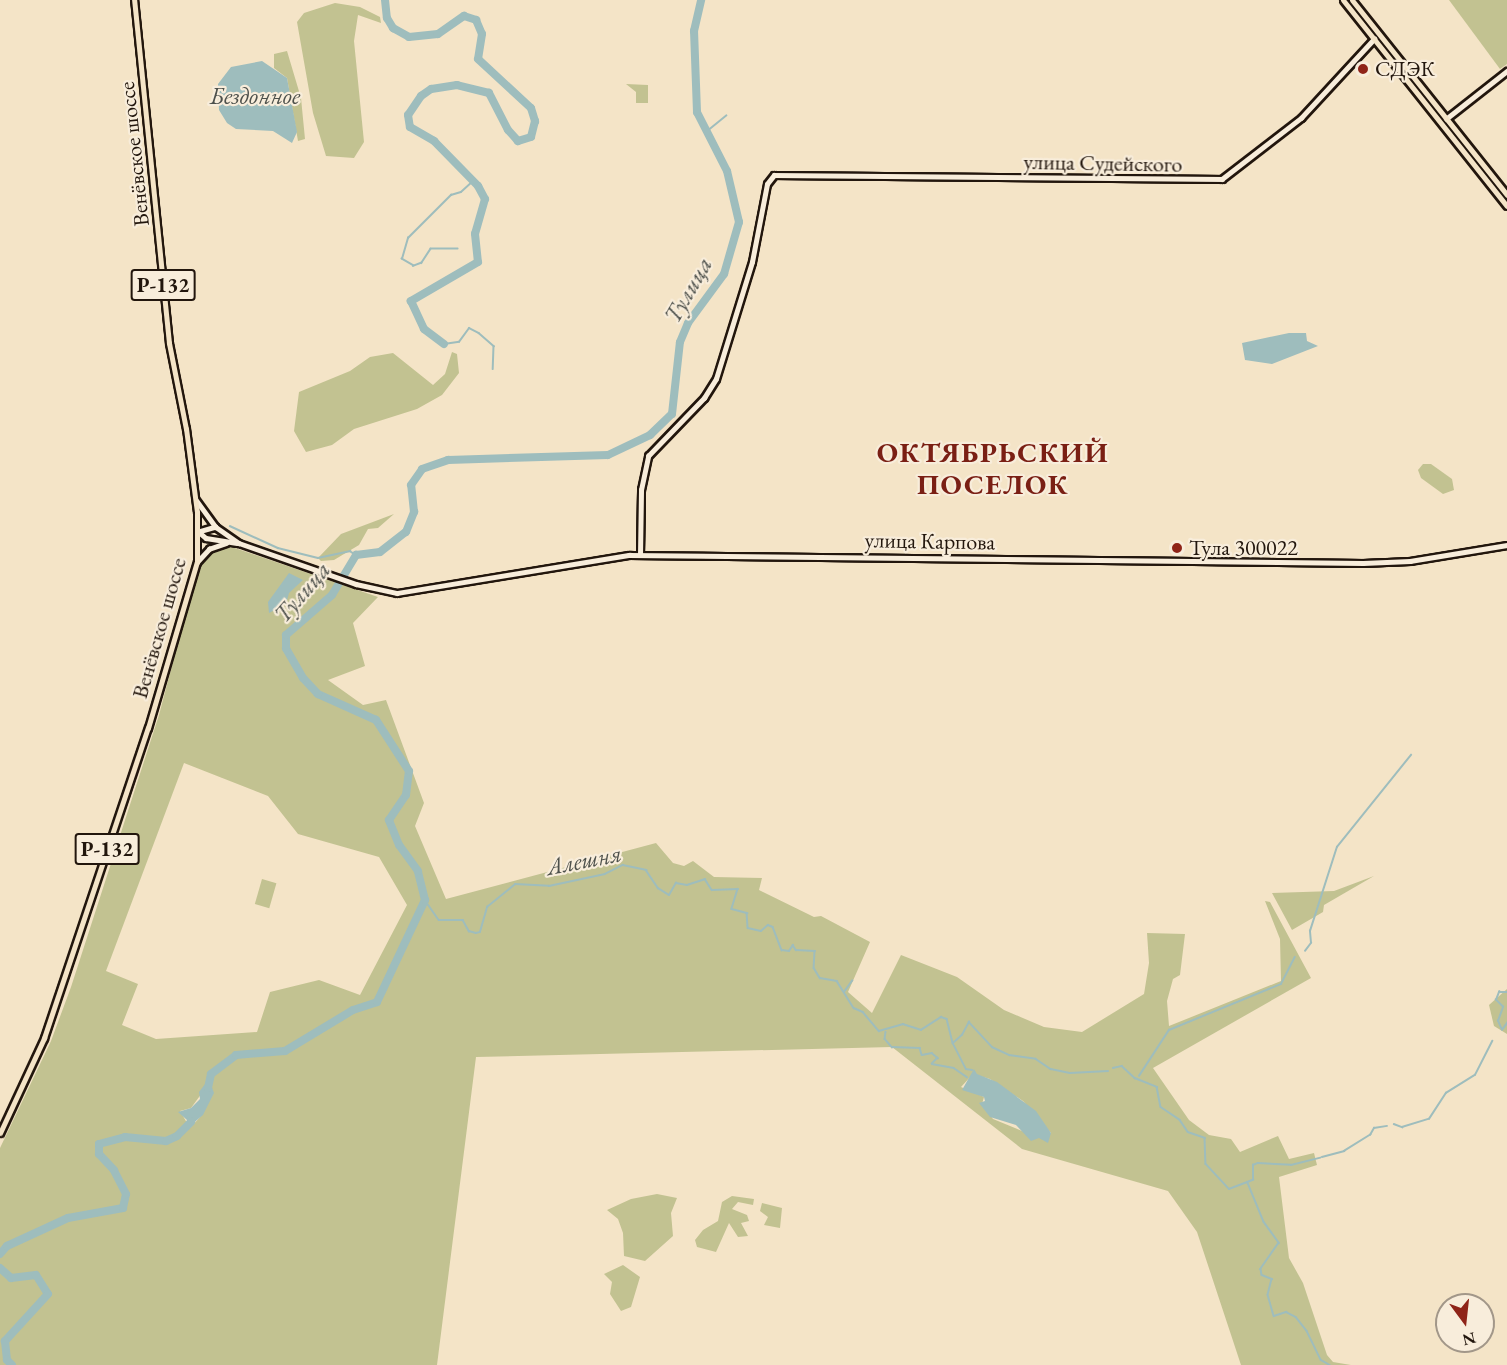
<!DOCTYPE html>
<html>
<head>
<meta charset="utf-8">
<style>
	body { margin:0 }
	#map { position:relative; width:1507px; height:1365px; overflow:hidden; background:#f4e4c7; font-family:"EB Garamond",serif }
	div>[style] { position:absolute }
	.green>* { inset:0; background:#c2c291; transform-origin:0 0 }
	.water>* { inset:0; background:#9ebdbd }
	.stream>* { height:1.5px; margin:-0.75px; padding:0 0.75px; transform-origin:0.75px; border-radius:0.75px; background:#9ebdbd }
	.river>* { height:8px; margin:-4px; padding:0 4px; transform-origin:4px; border-radius:4px; background:#9ebdbd }
	.roads { filter:drop-shadow(2px 0 #22160d) drop-shadow(-2px 0 #22160d) drop-shadow(0 2px #22160d) drop-shadow(0 -2px #22160d) }
	.secondary>* { height:4.5px; margin:-2.25px; padding:0 2.25px; transform-origin:2.25px; border-radius:2.25px; background:#f8eddb }
	.primary>* { height:5px; margin:-2.5px; padding:0 2.5px; transform-origin:2.5px; border-radius:2.5px; background:#f4e4c7 }
	.dots>* { width:16px; height:16px; translate:-50% -50%; box-sizing:border-box; border:3px solid #f8eddb; border-radius:50% }
	span { translate:-50% -50%; white-space:nowrap; text-align:center; line-height:1.15; -webkit-text-stroke:4.5px #f8eddb; paint-order:stroke }
	.shield-label span { padding:2px 4px; background:#f8eddb; border:2px solid; border-radius:4px; -webkit-text-stroke-width:0 }
	.shield-label { font-size:21px; color:#22160d; font-weight:700 }
	.poi-label { font-size:22px; color:#22160d }
	.left { translate:0 -50%; text-align:left }
	.street-label { font-size:22px; color:#22160d }
	.water-label { font-size:24px; color:#4d504b; font-style:italic }
	.district-label { font-size:28px; color:#7a1f14; font-weight:700; letter-spacing:1.5px }
	.north { position:absolute; left:1435px; top:1293px; width:60px; height:60px; box-sizing:border-box; background:#f8eddb; border:2px solid #a29789; border-radius:50%; rotate:165deg; font-size:16px; font-weight:700; line-height:24px; text-align:center; color:#22160d }
	.north::after { content:''; display:block; margin:auto; width:21px; height:27px; background:#8f2418; clip-path:polygon(50% 0,100% 100%,50% 72%,0 100%) }
</style>
</head>
<body>
<div id="map">
	<div class="green">
		<div style="clip-path:polygon(1449px 0,1507px 0,1507px 64px,1500px 69px)"></div>
		<div style="clip-path:polygon(335px 3px,360px 7px,380px 17px,381px 23px,358px 15px,354px 41px,364px 142px,354px 158px,326px 156px,313px 113px,297px 22px,304px 13px)"></div>
		<div style="clip-path:polygon(287px 51px,301px 98px,305px 139px,298px 141px,287px 78px,274px 68px,274px 54px)"></div>
		<div style="clip-path:polygon(626px 84px,648px 85px,648px 103px,636px 103px,636px 92px)"></div>
		<div style="clip-path:polygon(452px 352px,457px 354px,459px 373px,442px 395px,417px 409px,354px 429px,332px 445px,306px 452px,294px 431px,299px 392px,350px 371px,370px 357px,393px 353px,433px 385px,445px 374px)"></div>
		<div style="clip-path:polygon(1423px 464px,1431px 464px,1452px 479px,1454px 490px,1443px 494px,1421px 478px,1418px 470px)"></div>
		<div style="clip-path:polygon(394px 514px,378px 528px,368px 529px,359px 545px,334px 560px,321px 561px,318px 558px,341px 534px)"></div>
		<div style="clip-path:polygon(evenodd,232px 547px,378px 597px,353px 623px,365px 666px,328px 680px,363px 705px,386px 700px,424px 803px,415px 826px,446px 899px,656px 843px,673px 863px,684px 866px,693px 861px,714px 877px,762px 878px,759px 890px,814px 917px,821px 916px,870px 942px,848px 992px,872px 1013px,901px 955px,957px 977px,1004px 1010px,1044px 1027px,1082px 1032px,1144px 994px,1149px 963px,1147px 933px,1185px 934px,1180px 975px,1173px 979px,1167px 1001px,1169px 1026px,1281px 981px,1280px 939px,1265px 901px,1270px 902px,1311px 978px,1153px 1068px,1189px 1120px,1209px 1135px,1231px 1139px,1240px 1152px,1278px 1136px,1289px 1159px,1314px 1153px,1317px 1165px,1279px 1177px,1289px 1258px,1303px 1283px,1327px 1355px,1333px 1362px,1351px 1365px,1241px 1365px,1197px 1232px,1168px 1191px,1022px 1149px,892px 1047px,476px 1057px,437px 1365px,0 1365px,0 1148px,51px 1041px,71px 987px,159px 715px,198px 566px,212px 550px,232px 547px,184px 763px,268px 796px,298px 834px,379px 857px,407px 905px,360px 995px,319px 980px,270px 992px,257px 1032px,156px 1039px,122px 1025px,138px 984px,106px 971px,184px 763px,232px 547px,973px 1074px,990px 1079px,1023px 1101px,1051px 1133px,1039px 1138px,993px 1119px,982px 1104px,984px 1097px,961px 1087px,973px 1074px,232px 547px,207px 1086px,211px 1096px,202px 1115px,190px 1128px,180px 1111px,191px 1108px,207px 1086px)"></div>
		<div style="clip-path:polygon(1374px 876px,1324px 905px,1323px 912px,1292px 930px,1272px 893px,1334px 891px)"></div>
		<div style="left:262px;top:879px;width:15px;height:26px;rotate:16deg"></div>
		<div style="clip-path:polygon(1507px 989px,1507px 1034px,1494px 1026px,1489px 1005px)"></div>
		<div style="clip-path:polygon(657px 1194px,677px 1198px,671px 1213px,673px 1236px,645px 1261px,624px 1256px,623px 1233px,618px 1219px,607px 1210px,631px 1199px)"></div>
		<div style="clip-path:polygon(732px 1196px,754px 1199px,753px 1205px,738px 1202px,732px 1209px,747px 1215px,749px 1221px,741px 1223px,748px 1236px,738px 1237px,729px 1223px,716px 1252px,697px 1247px,695px 1240px,703px 1230px,718px 1221px,722px 1202px)"></div>
		<div style="clip-path:polygon(762px 1203px,782px 1208px,780px 1228px,764px 1225px,768px 1217px,760px 1211px)"></div>
		<div style="clip-path:polygon(623px 1265px,640px 1277px,631px 1307px,621px 1311px,610px 1294px,612px 1282px,604px 1274px)"></div>
	</div>
	<div class="water">
		<div style="clip-path:polygon(262px 61px,287px 78px,297px 132px,292px 143px,273px 131px,236px 129px,227px 123px,219px 110px,218px 84px,231px 67px)"></div>
		<div style="clip-path:polygon(1289px 333px,1306px 333px,1307px 341px,1318px 346px,1272px 364px,1245px 360px,1242px 343px)"></div>
		<div style="clip-path:polygon(289px 573px,303px 580px,289px 593px,286px 604px,269px 613px,268px 602px)"></div>
		<div style="clip-path:polygon(974px 1069px,977px 1074px,997px 1082px,1036px 1111px,1051px 1133px,1048px 1143px,1039px 1138px,1031px 1141px,1016px 1125px,990px 1117px,979px 1103px,985px 1101px,984px 1097px,962px 1090px)"></div>
		<div style="clip-path:polygon(209px 1079px,214px 1093px,203px 1115px,185px 1130px,187px 1120px,178px 1112px,191px 1108px,200px 1099px,199px 1092px)"></div>
	</div>
	<div class="stream">
		<div style="left:706px;top:132px;width:26px;rotate:-39deg"></div>
		<div style="left:458px;top:249px;width:27px;rotate:180deg"></div>
		<div style="left:431px;top:249px;width:17px;rotate:123deg"></div>
		<div style="left:422px;top:263px;width:9px;rotate:159deg"></div>
		<div style="left:414px;top:266px;width:14px;rotate:-150deg"></div>
		<div style="left:402px;top:259px;width:22px;rotate:-74deg"></div>
		<div style="left:408px;top:238px;width:61px;rotate:-45deg"></div>
		<div style="left:451px;top:195px;width:10px;rotate:-17deg"></div>
		<div style="left:461px;top:192px;width:15px;rotate:-42deg"></div>
		<div style="left:444px;top:344px;width:15px;rotate:-8deg"></div>
		<div style="left:459px;top:342px;width:17px;rotate:-54deg"></div>
		<div style="left:469px;top:328px;width:11px;rotate:27deg"></div>
		<div style="left:479px;top:333px;width:20px;rotate:41deg"></div>
		<div style="left:494px;top:346px;width:23px;rotate:92deg"></div>
		<div style="left:230px;top:526px;width:53px;rotate:24.6deg"></div>
		<div style="left:278px;top:548px;width:41px;rotate:14deg"></div>
		<div style="left:318px;top:558px;width:33px;rotate:-12deg"></div>
		<div style="left:350px;top:551px;width:7px;rotate:34deg"></div>
		<div style="left:425px;top:900px;width:24px;rotate:55deg"></div>
		<div style="left:439px;top:920px;width:24px"></div>
		<div style="left:463px;top:920px;width:13px;rotate:61deg"></div>
		<div style="left:469px;top:931px;width:7px;rotate:16deg"></div>
		<div style="left:476px;top:933px;width:4px;rotate:-14deg"></div>
		<div style="left:480px;top:932px;width:26px;rotate:-74deg"></div>
		<div style="left:487px;top:907px;width:36px;rotate:-39deg"></div>
		<div style="left:515px;top:884px;width:34px;rotate:3deg"></div>
		<div style="left:549px;top:886px;width:57px;rotate:-12.1deg"></div>
		<div style="left:605px;top:874px;width:20px;rotate:-27deg"></div>
		<div style="left:623px;top:865px;width:24px;rotate:12deg"></div>
		<div style="left:646px;top:870px;width:22px;rotate:56deg"></div>
		<div style="left:658px;top:888px;width:13px;rotate:32deg"></div>
		<div style="left:669px;top:895px;width:14px;rotate:-60deg"></div>
		<div style="left:676px;top:883px;width:11px;rotate:10deg"></div>
		<div style="left:687px;top:885px;width:19px;rotate:-18deg"></div>
		<div style="left:705px;top:879px;width:13px;rotate:58deg"></div>
		<div style="left:712px;top:890px;width:26px;rotate:-2deg"></div>
		<div style="left:738px;top:889px;width:21px;rotate:107deg"></div>
		<div style="left:732px;top:909px;width:16px;rotate:15deg"></div>
		<div style="left:747px;top:913px;width:15px;rotate:86deg"></div>
		<div style="left:748px;top:928px;width:13px;rotate:13deg"></div>
		<div style="left:761px;top:931px;width:9px;rotate:-41deg"></div>
		<div style="left:768px;top:925px;width:5px;rotate:22deg"></div>
		<div style="left:773px;top:927px;width:25px;rotate:69deg"></div>
		<div style="left:782px;top:950px;width:7px;rotate:8deg"></div>
		<div style="left:789px;top:951px;width:7px;rotate:-56deg"></div>
		<div style="left:793px;top:945px;width:6px;rotate:59deg"></div>
		<div style="left:796px;top:950px;width:19px;rotate:3deg"></div>
		<div style="left:815px;top:951px;width:17px;rotate:93deg"></div>
		<div style="left:814px;top:968px;width:12px;rotate:59deg"></div>
		<div style="left:820px;top:978px;width:17px;rotate:10deg"></div>
		<div style="left:837px;top:981px;width:32px;rotate:58deg"></div>
		<div style="left:854px;top:1008px;width:10px;rotate:24deg"></div>
		<div style="left:863px;top:1012px;width:25px;rotate:50deg"></div>
		<div style="left:879px;top:1031px;width:25px;rotate:-16deg"></div>
		<div style="left:903px;top:1024px;width:19px;rotate:18deg"></div>
		<div style="left:921px;top:1030px;width:24px;rotate:-33deg"></div>
		<div style="left:941px;top:1017px;width:6px;rotate:18deg"></div>
		<div style="left:947px;top:1019px;width:25px;rotate:76deg"></div>
		<div style="left:953px;top:1043px;width:12px;rotate:-42deg"></div>
		<div style="left:962px;top:1035px;width:15px;rotate:-62deg"></div>
		<div style="left:969px;top:1022px;width:34px;rotate:47deg"></div>
		<div style="left:992px;top:1047px;width:19px;rotate:25deg"></div>
		<div style="left:1009px;top:1055px;width:27px;rotate:8deg"></div>
		<div style="left:1036px;top:1059px;width:18px;rotate:34deg"></div>
		<div style="left:1051px;top:1069px;width:19px;rotate:12deg"></div>
		<div style="left:1070px;top:1073px;width:38px;rotate:-3deg"></div>
		<div style="left:1305px;top:951px;width:10px;rotate:-53deg"></div>
		<div style="left:1311px;top:943px;width:12px;rotate:-95deg"></div>
		<div style="left:1310px;top:931px;width:88px;rotate:-72.2deg"></div>
		<div style="left:1337px;top:847px;width:118px;rotate:-51.2deg"></div>
		<div style="left:844px;top:992px;width:14px;rotate:-54deg"></div>
		<div style="left:1502px;top:1030px;width:10px;rotate:-114deg"></div>
		<div style="left:1498px;top:1021px;width:15px;rotate:-70deg"></div>
		<div style="left:1503px;top:1007px;width:10px;rotate:-135deg"></div>
		<div style="left:1496px;top:1000px;width:9px;rotate:-69deg"></div>
		<div style="left:1499px;top:992px;width:8px"></div>
		<div style="left:1502px;top:1030px;width:9px;rotate:-54deg"></div>
		<div style="left:886px;top:1032px;width:7px;rotate:98deg"></div>
		<div style="left:885px;top:1039px;width:11px;rotate:49deg"></div>
		<div style="left:892px;top:1047px;width:28px;rotate:2deg"></div>
		<div style="left:920px;top:1048px;width:7px;rotate:74deg"></div>
		<div style="left:922px;top:1055px;width:10px;rotate:-11deg"></div>
		<div style="left:932px;top:1053px;width:8px;rotate:40deg"></div>
		<div style="left:938px;top:1058px;width:8px;rotate:135deg"></div>
		<div style="left:932px;top:1064px;width:22px;rotate:10deg"></div>
		<div style="left:954px;top:1068px;width:16px;rotate:35deg"></div>
		<div style="left:953px;top:1043px;width:29px;rotate:63deg"></div>
		<div style="left:966px;top:1069px;width:6px;rotate:9deg"></div>
		<div style="left:1113px;top:1068px;width:9px;rotate:-13deg"></div>
		<div style="left:1122px;top:1066px;width:18px;rotate:43deg"></div>
		<div style="left:1135px;top:1078px;width:24px;rotate:22deg"></div>
		<div style="left:1157px;top:1087px;width:20px;rotate:79deg"></div>
		<div style="left:1161px;top:1107px;width:23px;rotate:34deg"></div>
		<div style="left:1180px;top:1120px;width:14px;rotate:56deg"></div>
		<div style="left:1188px;top:1132px;width:18px;rotate:19deg"></div>
		<div style="left:1205px;top:1138px;width:26px;rotate:88deg"></div>
		<div style="left:1206px;top:1164px;width:34px;rotate:47deg"></div>
		<div style="left:1229px;top:1189px;width:26px;rotate:-21deg"></div>
		<div style="left:1253px;top:1180px;width:15px;rotate:-90deg"></div>
		<div style="left:1253px;top:1165px;width:5px;rotate:-22deg"></div>
		<div style="left:1258px;top:1163px;width:33px;rotate:3deg"></div>
		<div style="left:1291px;top:1165px;width:30px;rotate:-14deg"></div>
		<div style="left:1139px;top:1076px;width:55px;rotate:-56.9deg"></div>
		<div style="left:1169px;top:1030px;width:121px;rotate:-22.3deg"></div>
		<div style="left:1281px;top:984px;width:30px;rotate:-63deg"></div>
		<div style="left:1394px;top:1124px;width:9px;rotate:21deg"></div>
		<div style="left:1402px;top:1127px;width:28px;rotate:-17deg"></div>
		<div style="left:1429px;top:1119px;width:31px;rotate:-57deg"></div>
		<div style="left:1446px;top:1093px;width:34px;rotate:-32deg"></div>
		<div style="left:1475px;top:1075px;width:38px;rotate:-63deg"></div>
		<div style="left:1322px;top:1157px;width:23px;rotate:-15deg"></div>
		<div style="left:1344px;top:1151px;width:31px;rotate:-32deg"></div>
		<div style="left:1370px;top:1135px;width:8px;rotate:-60deg"></div>
		<div style="left:1374px;top:1128px;width:13px;rotate:-9deg"></div>
		<div style="left:1248px;top:1183px;width:42px;rotate:67.7deg"></div>
		<div style="left:1264px;top:1222px;width:26px;rotate:54deg"></div>
		<div style="left:1279px;top:1243px;width:32px;rotate:125deg"></div>
		<div style="left:1261px;top:1269px;width:6px;rotate:81deg"></div>
		<div style="left:1262px;top:1275px;width:11px;rotate:22deg"></div>
		<div style="left:1272px;top:1279px;width:16px;rotate:104deg"></div>
		<div style="left:1268px;top:1295px;width:22px;rotate:74deg"></div>
		<div style="left:1274px;top:1316px;width:13px;rotate:-18deg"></div>
		<div style="left:1286px;top:1312px;width:11px;rotate:27deg"></div>
		<div style="left:1296px;top:1317px;width:18px;rotate:52deg"></div>
		<div style="left:1307px;top:1331px;width:32px;rotate:64deg"></div>
		<div style="left:1321px;top:1360px;width:10px;rotate:29deg"></div>
	</div>
	<div class="river">
		<div style="left:385px;top:0;width:18px;rotate:84deg"></div>
		<div style="left:387px;top:18px;width:12px;rotate:59deg"></div>
		<div style="left:393px;top:28px;width:18px;rotate:29deg"></div>
		<div style="left:409px;top:37px;width:29px;rotate:-6deg"></div>
		<div style="left:438px;top:34px;width:32px;rotate:-35deg"></div>
		<div style="left:464px;top:16px;width:13px;rotate:18deg"></div>
		<div style="left:476px;top:20px;width:15px;rotate:67deg"></div>
		<div style="left:482px;top:34px;width:25px;rotate:99deg"></div>
		<div style="left:478px;top:59px;width:72px;rotate:42.8deg"></div>
		<div style="left:531px;top:108px;width:14px;rotate:73deg"></div>
		<div style="left:535px;top:121px;width:16px;rotate:104deg"></div>
		<div style="left:531px;top:137px;width:14px;rotate:163deg"></div>
		<div style="left:518px;top:141px;width:15px;rotate:-132deg"></div>
		<div style="left:508px;top:130px;width:42px;rotate:-117.2deg"></div>
		<div style="left:489px;top:93px;width:33px;rotate:-166deg"></div>
		<div style="left:457px;top:85px;width:26px;rotate:171deg"></div>
		<div style="left:431px;top:89px;width:12px;rotate:145deg"></div>
		<div style="left:421px;top:96px;width:23px;rotate:124deg"></div>
		<div style="left:408px;top:115px;width:12px;rotate:81deg"></div>
		<div style="left:410px;top:127px;width:28px;rotate:30deg"></div>
		<div style="left:434px;top:141px;width:63px;rotate:45.6deg"></div>
		<div style="left:478px;top:186px;width:15px;rotate:62deg"></div>
		<div style="left:485px;top:199px;width:36px;rotate:106deg"></div>
		<div style="left:475px;top:234px;width:28px;rotate:84deg"></div>
		<div style="left:478px;top:262px;width:78px;rotate:149.8deg"></div>
		<div style="left:411px;top:301px;width:31px;rotate:65deg"></div>
		<div style="left:424px;top:329px;width:25px;rotate:37deg"></div>
		<div style="left:208px;top:1088px;width:14px;rotate:-78deg"></div>
		<div style="left:211px;top:1074px;width:31px;rotate:-37deg"></div>
		<div style="left:236px;top:1055px;width:49px;rotate:-4.7deg"></div>
		<div style="left:285px;top:1051px;width:79px;rotate:-31.1deg"></div>
		<div style="left:353px;top:1010px;width:25px;rotate:-18deg"></div>
		<div style="left:377px;top:1002px;width:113px;rotate:-64.8deg"></div>
		<div style="left:425px;top:900px;width:30px;rotate:-104deg"></div>
		<div style="left:418px;top:871px;width:32px;rotate:-126deg"></div>
		<div style="left:399px;top:845px;width:27px;rotate:-112deg"></div>
		<div style="left:389px;top:820px;width:30px;rotate:-56deg"></div>
		<div style="left:406px;top:795px;width:24px;rotate:-83deg"></div>
		<div style="left:409px;top:771px;width:61px;rotate:-122.9deg"></div>
		<div style="left:376px;top:720px;width:64px;rotate:-155.9deg"></div>
		<div style="left:318px;top:694px;width:22px;rotate:-133deg"></div>
		<div style="left:303px;top:678px;width:34px;rotate:-120deg"></div>
		<div style="left:286px;top:648px;width:13px;rotate:-90deg"></div>
		<div style="left:286px;top:635px;width:61px;rotate:-41deg"></div>
		<div style="left:332px;top:595px;width:47px;rotate:-59deg"></div>
		<div style="left:356px;top:555px;width:24px;rotate:-7deg"></div>
		<div style="left:380px;top:552px;width:33px;rotate:-38deg"></div>
		<div style="left:406px;top:532px;width:22px;rotate:-68deg"></div>
		<div style="left:414px;top:512px;width:27px;rotate:-96deg"></div>
		<div style="left:411px;top:485px;width:19px;rotate:-55deg"></div>
		<div style="left:422px;top:469px;width:28px;rotate:-19deg"></div>
		<div style="left:448px;top:460px;width:160px;rotate:-1.8deg"></div>
		<div style="left:608px;top:455px;width:47px;rotate:-25.5deg"></div>
		<div style="left:650px;top:435px;width:30px;rotate:-44deg"></div>
		<div style="left:672px;top:414px;width:72px;rotate:-83.7deg"></div>
		<div style="left:680px;top:342px;width:21px;rotate:-67deg"></div>
		<div style="left:688px;top:323px;width:61px;rotate:-53.7deg"></div>
		<div style="left:724px;top:274px;width:54px;rotate:-73.9deg"></div>
		<div style="left:739px;top:222px;width:52px;rotate:-103.2deg"></div>
		<div style="left:727px;top:171px;width:66px;rotate:-117deg"></div>
		<div style="left:697px;top:112px;width:81px;rotate:-92.1deg"></div>
		<div style="left:694px;top:31px;width:32px;rotate:-77deg"></div>
		<div style="left:0;top:1254px;width:11px;rotate:-49deg"></div>
		<div style="left:7px;top:1246px;width:67px;rotate:-24.7deg"></div>
		<div style="left:68px;top:1218px;width:56px;rotate:-10.3deg"></div>
		<div style="left:123px;top:1208px;width:14px;rotate:-78deg"></div>
		<div style="left:126px;top:1194px;width:27px;rotate:-117deg"></div>
		<div style="left:114px;top:1170px;width:22px;rotate:-133deg"></div>
		<div style="left:99px;top:1154px;width:10px;rotate:-90deg"></div>
		<div style="left:99px;top:1144px;width:27px;rotate:-15deg"></div>
		<div style="left:125px;top:1137px;width:41px;rotate:5.6deg"></div>
		<div style="left:166px;top:1141px;width:12px;rotate:-24deg"></div>
		<div style="left:177px;top:1136px;width:20px;rotate:-45deg"></div>
		<div style="left:0;top:1268px;width:15px;rotate:42deg"></div>
		<div style="left:11px;top:1278px;width:25px;rotate:-7deg"></div>
		<div style="left:36px;top:1275px;width:22px;rotate:58deg"></div>
		<div style="left:48px;top:1294px;width:64px;rotate:132.5deg"></div>
		<div style="left:5px;top:1341px;width:19px;rotate:84deg"></div>
		<div style="left:7px;top:1360px;width:7px;rotate:45deg"></div>
	</div>
	<div class="roads">
		<div class="secondary">
			<div style="left:1446px;top:119px;width:78px;rotate:-38.2deg"></div>
			<div style="left:197px;top:501px;width:32px;rotate:54deg"></div>
			<div style="left:216px;top:527px;width:28px;rotate:35deg"></div>
			<div style="left:239px;top:543px;width:124px;rotate:19.3deg"></div>
			<div style="left:356px;top:584px;width:42px;rotate:12.4deg"></div>
			<div style="left:397px;top:593px;width:235px;rotate:-9.3deg"></div>
			<div style="left:629px;top:555px;width:734px;rotate:0.62deg"></div>
			<div style="left:1363px;top:563px;width:47px;rotate:-2.4deg"></div>
			<div style="left:1410px;top:561px;width:98px;rotate:-9.4deg"></div>
			<div style="left:216px;top:527px;width:18px;rotate:164deg"></div>
			<div style="left:199px;top:532px;width:9px;rotate:41deg"></div>
			<div style="left:206px;top:538px;width:31px;rotate:9deg"></div>
			<div style="left:640px;top:555px;width:65px;rotate:-89.1deg"></div>
			<div style="left:641px;top:490px;width:35px;rotate:-78deg"></div>
			<div style="left:648px;top:456px;width:81px;rotate:-46deg"></div>
			<div style="left:704px;top:398px;width:22px;rotate:-58deg"></div>
			<div style="left:716px;top:379px;width:122px;rotate:-72.9deg"></div>
			<div style="left:752px;top:262px;width:79px;rotate:-79.1deg"></div>
			<div style="left:767px;top:184px;width:11px;rotate:-52deg"></div>
			<div style="left:774px;top:175px;width:448px;rotate:0.5deg"></div>
			<div style="left:1222px;top:179px;width:100px;rotate:-37.7deg"></div>
			<div style="left:1301px;top:118px;width:108px;rotate:-47.3deg"></div>
			<div style="left:197px;top:562px;width:18px;rotate:-47deg"></div>
			<div style="left:209px;top:549px;width:18px;rotate:-19deg"></div>
		</div>
		<div class="primary">
			<div style="left:1343px;top:0;width:263px;rotate:51.5deg"></div>
			<div style="left:1352px;top:0;width:249px;rotate:51.5deg"></div>
			<div style="left:0;top:1133px;width:105px;rotate:-65.1deg"></div>
			<div style="left:44px;top:1038px;width:327px;rotate:-71.5deg"></div>
			<div style="left:148px;top:728px;width:173px;rotate:-73.6deg"></div>
			<div style="left:197px;top:562px;width:50px;rotate:-90deg"></div>
			<div style="left:197px;top:512px;width:84px;rotate:-97.5deg"></div>
			<div style="left:186px;top:429px;width:88px;rotate:-101.2deg"></div>
			<div style="left:169px;top:343px;width:345px;rotate:-95.8deg"></div>
		</div>
	</div>
	<div class="dots">
		<div style="left:1363px;top:69px;background:#8f2418"></div>
		<div style="left:1177px;top:548px;background:#8f2418"></div>
	</div>
	<div class="shield-label">
		<span style="left:163px;top:285px">Р-132</span>
		<span style="left:107px;top:849px">Р-132</span>
	</div>
	<div class="poi-label">
		<span class="left" style="left:1375px;top:69px">СДЭК</span>
		<span class="left" style="left:1189px;top:548px">Тула 300022</span>
	</div>
	<div class="street-label">
		<span style="left:134px;top:154px;rotate:-96deg">Венёвское шоссе</span>
		<span style="left:1103px;top:163px;rotate:1deg">улица Судейского</span>
		<span style="left:930px;top:541px;rotate:1deg">улица Карпова</span>
		<span style="left:159px;top:628px;rotate:-74deg">Венёвское шоссе</span>
	</div>
	<div class="water-label">
		<span style="left:255px;top:96px">Бездонное</span>
		<span style="left:688px;top:290px;rotate:-60deg">Тулица</span>
		<span style="left:302px;top:592px;rotate:-49deg">Тулица</span>
		<span style="left:584px;top:860px;rotate:-11deg">Алешня</span>
	</div>
	<div class="district-label">
		<span style="left:993px;top:468px">ОКТЯБРЬСКИЙ<br>ПОСЕЛОК</span>
	</div>
	<div class="north">N</div>
</div>
</body>
</html>
